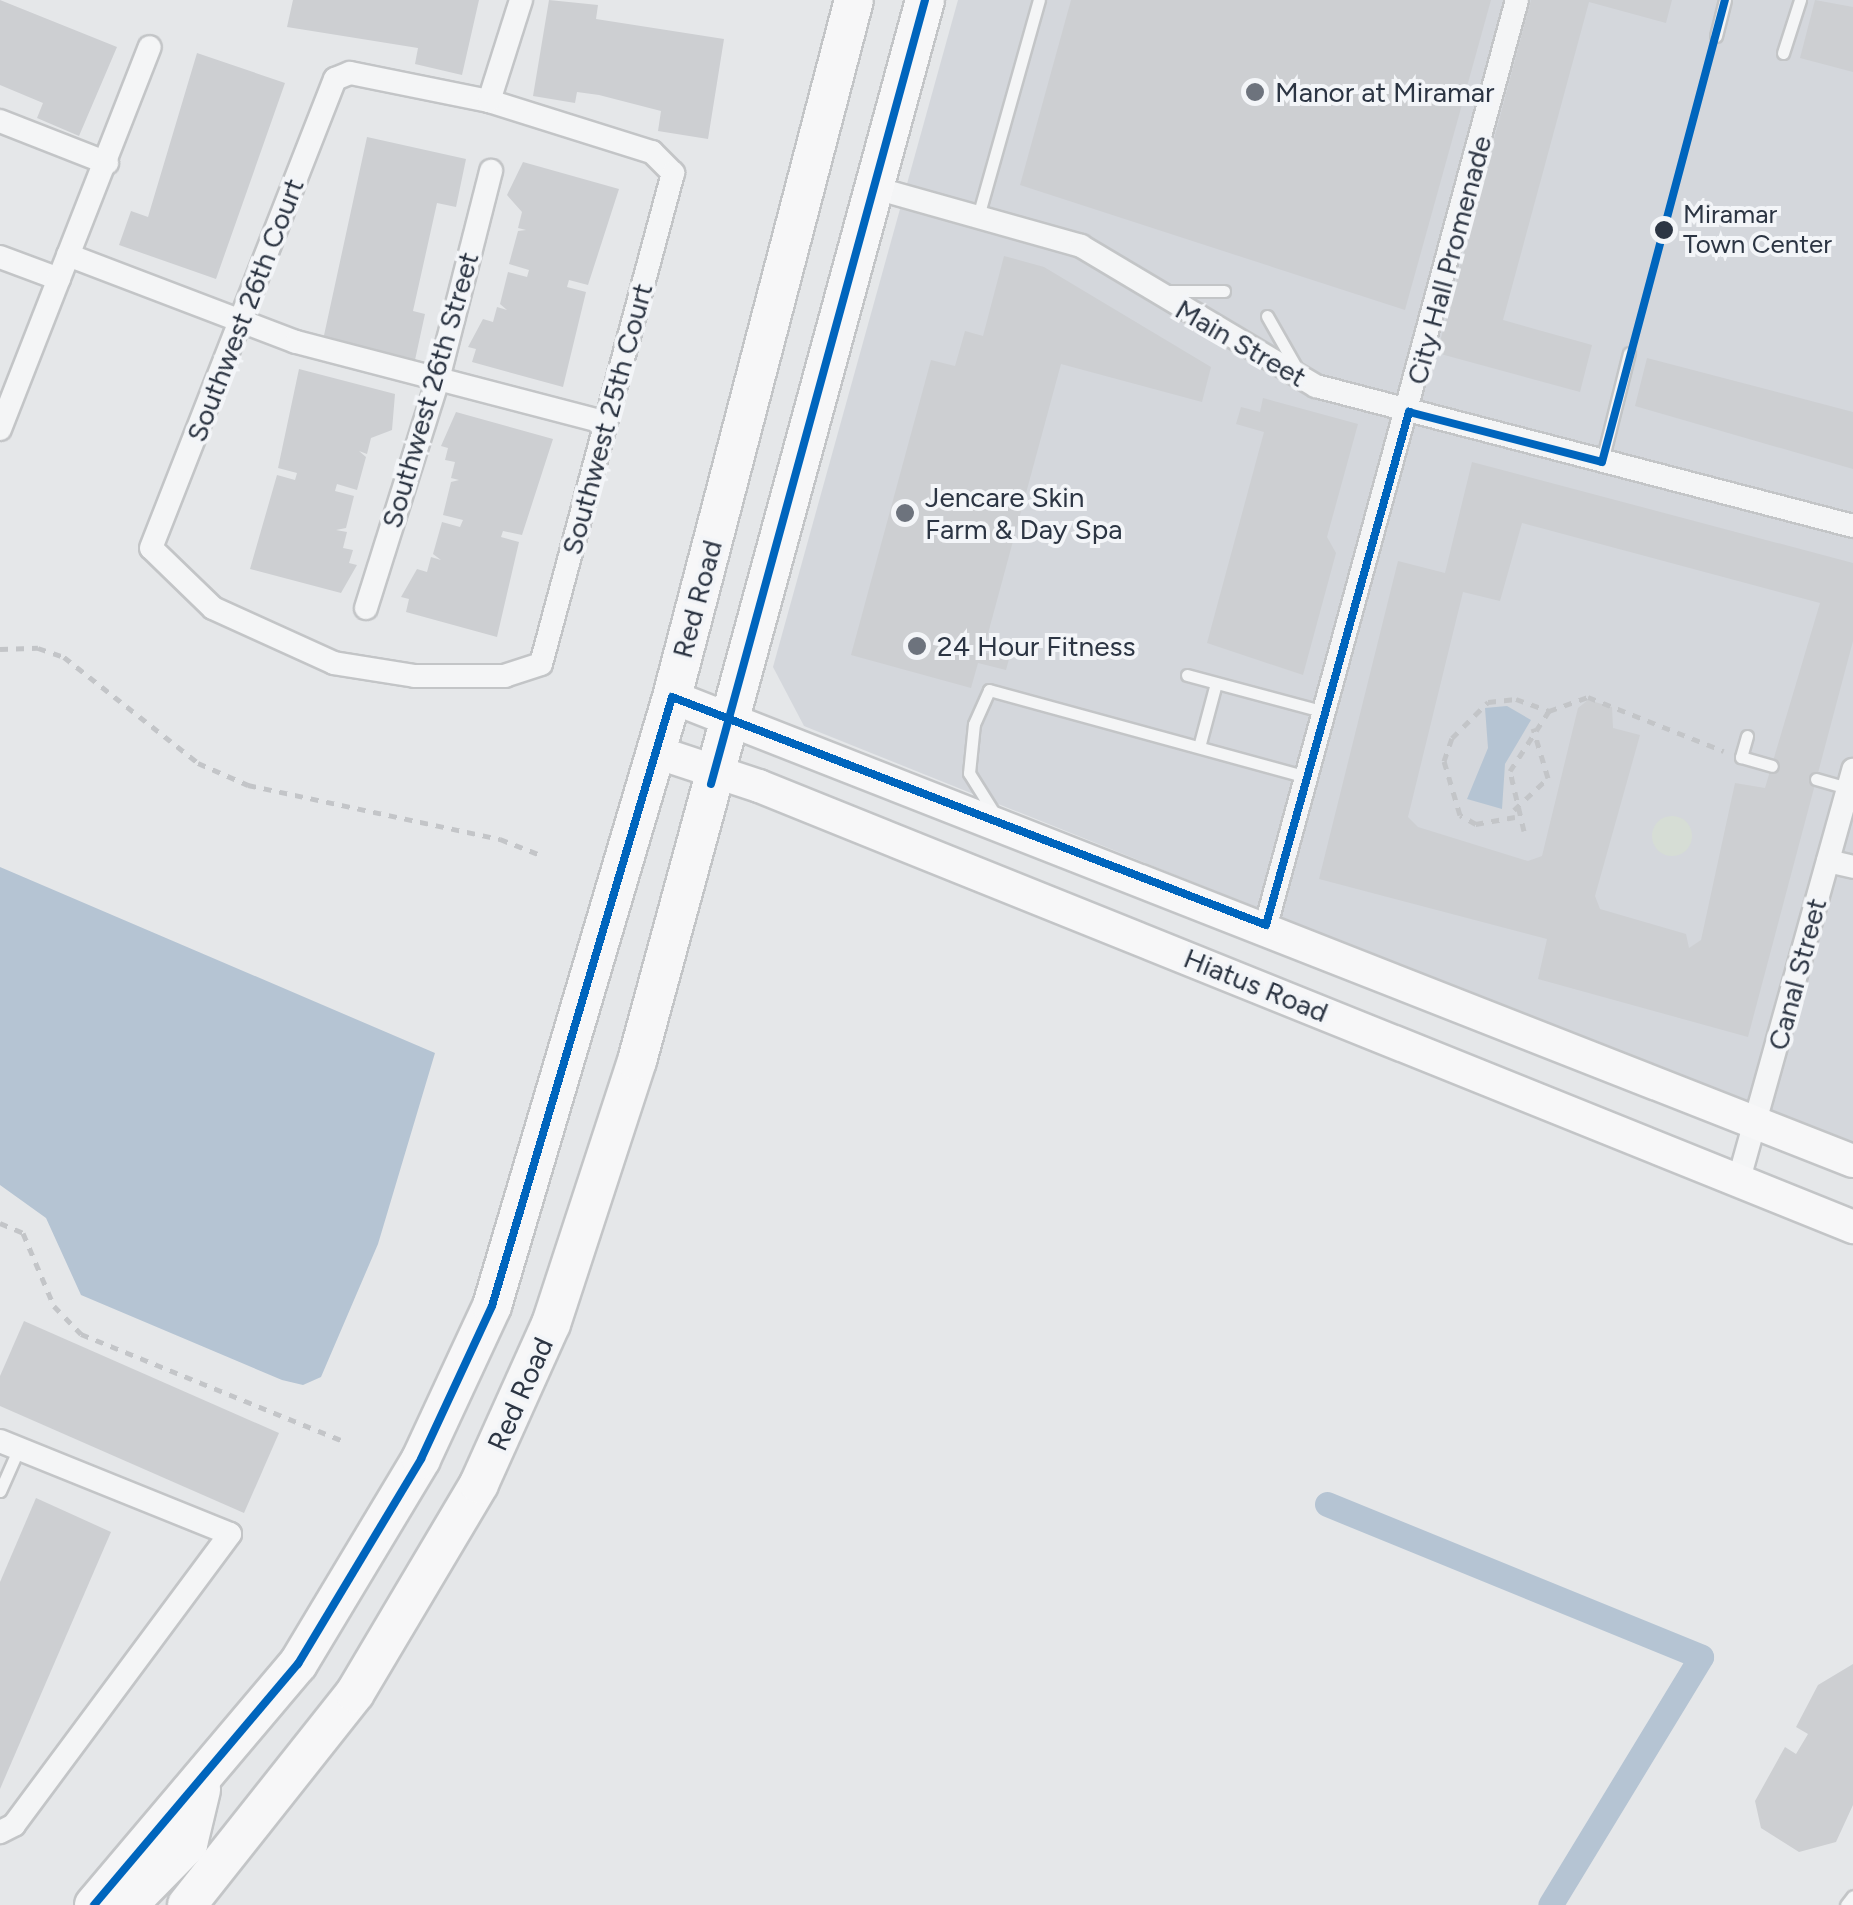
<!DOCTYPE html>
<html>
<head>
<meta charset="utf-8">
<style>
	body { margin:0 }
	#map { position:relative; width:1853px; height:1905px; overflow:hidden; background:#e5e7e9; font-family:Figtree,sans-serif }
	div>[style] { position:absolute }
	.built>* { inset:0; background:#d4d7dc }
	.green>* { inset:0; background:#d6ddd5 }
	.round { border-radius:50% }
	.water>* { inset:0; background:#b5c4d3 }
	.canal>* { height:25px; margin:-12.5px; padding:0 12.5px; transform-origin:12.5px; border-radius:12.5px; background:#b5c4d3 }
	.building>* { inset:0; background:#cdcfd2 }
	.path>* { height:5px; margin-top:-2.5px; transform-origin:0; background:repeating-linear-gradient(90deg,#c3c5c8 0 8px,transparent 0 16px) }
	.roads { filter:drop-shadow(2px 0 #c3c5c7) drop-shadow(-2px 0 #c3c5c7) drop-shadow(0 2px #c3c5c7) drop-shadow(0 -2px #c3c5c7) }
	.service>* { height:11px; margin:-5.5px; padding:0 5.5px; transform-origin:5.5px; border-radius:5.5px; background:#f4f5f6 }
	.minor>* { height:22px; margin:-11px; padding:0 11px; transform-origin:11px; border-radius:11px; background:#f4f5f6 }
	.secondary>* { height:32px; margin:-16px; padding:0 16px; transform-origin:16px; border-radius:16px; background:#f7f7f8 }
	.trunk>* { height:38px; margin:-19px; padding:0 19px; transform-origin:19px; border-radius:19px; background:#f7f7f8 }
	.bus-1>* { height:8px; margin:-4px; padding:0 4px; transform-origin:4px; border-radius:4px; background:#0065bd }
	.dots>* { width:28px; height:28px; translate:-50% -50%; box-sizing:border-box; border:5px solid #f3f5f8; border-radius:50% }
	span { translate:-50% -50%; white-space:nowrap; text-align:center; line-height:1.15; -webkit-text-stroke:8px #f3f5f8; paint-order:stroke }
	.bus-label { font-size:26px; color:#2c3543 }
	.left { translate:0 -50%; text-align:left }
	.poi-label { font-size:28px; color:#2c3543 }
	.street-label { font-size:28px; color:#2c3543 }
</style>
</head>
<body>
<div id="map">
	<div class="built">
		<div style="clip-path:polygon(958px 0,1853px 0,1853px 1147px,804px 726px,773px 667px)"></div>
	</div>
	<div class="green">
		<div class="round" style="left:1652px;top:816px;width:40px;height:40px"></div>
	</div>
	<div class="water">
		<div style="clip-path:polygon(1485px 708px,1507px 706px,1531px 720px,1505px 764px,1502px 809px,1467px 799px,1488px 748px)"></div>
		<div style="clip-path:polygon(0 867px,435px 1053px,378px 1244px,321px 1377px,303px 1385px,282px 1380px,81px 1295px,46px 1218px,0 1185px)"></div>
	</div>
	<div class="canal">
		<div style="left:1327px;top:1504px;width:404px;rotate:22.2deg"></div>
		<div style="left:1701px;top:1657px;width:290px;rotate:121.3deg"></div>
	</div>
	<div class="building">
		<div style="clip-path:polygon(0 0,117px 47px,79px 136px,37px 118px,43px 103px,0 85px)"></div>
		<div style="clip-path:polygon(293px 0,479px 0,462px 75px,415px 64px,418px 48px,287px 27px)"></div>
		<div style="clip-path:polygon(549px 0,598px 5px,596px 19px,724px 39px,708px 139px,658px 131px,661px 111px,599px 95px,577px 92px,575px 103px,533px 96px)"></div>
		<div style="clip-path:polygon(1071px 0,1491px 0,1405px 310px,1020px 185px)"></div>
		<div style="clip-path:polygon(1531px 0,1672px 0,1666px 23px,1589px 2px,1503px 320px,1592px 345px,1580px 392px,1437px 353px)"></div>
		<div style="clip-path:polygon(1815px 0,1853px 7px,1853px 72px,1800px 58px)"></div>
		<div style="clip-path:polygon(197px 53px,285px 83px,216px 279px,119px 245px,131px 211px,148px 217px)"></div>
		<div style="clip-path:polygon(367px 137px,466px 159px,456px 207px,437px 203px,413px 311px,425px 314px,415px 360px,323px 340px)"></div>
		<div style="clip-path:polygon(523px 162px,619px 189px,588px 285px,569px 280px,567px 287px,586px 292px,563px 387px,472px 362px,476px 349px,468px 347px,483px 319px,493px 322px,497px 307px,507px 310px,500px 304px,508px 272px,527px 277px,529px 270px,509px 264px,518px 231px,526px 230px,518px 228px,522px 212px,507px 195px)"></div>
		<div style="clip-path:polygon(1004px 256px,1044px 267px,1211px 367px,1202px 402px,1061px 364px,983px 652px,1009px 659px,1006px 670px,978px 663px,971px 688px,851px 655px,931px 360px,955px 366px,965px 331px,983px 336px)"></div>
		<div style="clip-path:polygon(1647px 358px,1853px 412px,1853px 469px,1635px 406px)"></div>
		<div style="clip-path:polygon(299px 369px,395px 394px,392px 430px,371px 438px,367px 454px,359px 451px,366px 457px,357px 490px,337px 484px,335px 491px,354px 496px,346px 528px,336px 530px,347px 532px,343px 548px,353px 550px,349px 563px,357px 565px,341px 593px,250px 569px,277px 475px,295px 480px,297px 473px,278px 468px)"></div>
		<div style="clip-path:polygon(1263px 398px,1358px 424px,1327px 537px,1336px 553px,1303px 675px,1207px 643px,1264px 432px,1236px 424px,1241px 407px,1260px 412px)"></div>
		<div style="clip-path:polygon(456px 412px,553px 439px,522px 535px,503px 531px,501px 537px,519px 542px,497px 637px,406px 612px,409px 599px,401px 597px,417px 569px,427px 572px,431px 557px,441px 560px,433px 554px,442px 522px,460px 527px,463px 520px,443px 515px,451px 482px,459px 480px,451px 478px,455px 462px,445px 460px,448px 448px,441px 446px)"></div>
		<div style="clip-path:polygon(evenodd,1472px 462px,1853px 563px,1853px 641px,1748px 1037px,1538px 979px,1547px 939px,1319px 879px,1398px 561px,1445px 573px,1472px 462px,1522px 523px,1820px 603px,1765px 788px,1735px 783px,1701px 940px,1689px 948px,1686px 934px,1600px 909px,1595px 896px,1640px 735px,1613px 728px,1612px 707px,1588px 700px,1578px 708px,1542px 856px,1528px 861px,1418px 827px,1408px 817px,1463px 592px,1500px 601px,1522px 523px)"></div>
		<div style="clip-path:polygon(24px 1321px,279px 1433px,244px 1513px,0 1406px,0 1376px)"></div>
		<div style="clip-path:polygon(36px 1498px,111px 1532px,0 1789px,0 1582px)"></div>
		<div style="clip-path:polygon(1853px 1664px,1853px 1805px,1836px 1842px,1799px 1852px,1761px 1828px,1755px 1801px,1785px 1747px,1796px 1754px,1808px 1734px,1796px 1727px,1818px 1685px)"></div>
	</div>
	<div class="path">
		<div style="left:0;top:649px;width:38px;rotate:-2deg"></div>
		<div style="left:38px;top:648px;width:28px;rotate:19deg"></div>
		<div style="left:64px;top:657px;width:171px;rotate:38.3deg"></div>
		<div style="left:198px;top:763px;width:55px;rotate:23.7deg"></div>
		<div style="left:248px;top:785px;width:258px;rotate:12.1deg"></div>
		<div style="left:500px;top:839px;width:46px;rotate:21.6deg"></div>
		<div style="left:1514px;top:810px;width:47px;rotate:-43.3deg"></div>
		<div style="left:1548px;top:778px;width:52px;rotate:-106.7deg"></div>
		<div style="left:1515px;top:817px;width:40px;rotate:170deg"></div>
		<div style="left:1476px;top:824px;width:18px;rotate:-151deg"></div>
		<div style="left:1460px;top:815px;width:56px;rotate:-106.5deg"></div>
		<div style="left:1444px;top:761px;width:24px;rotate:-71deg"></div>
		<div style="left:1452px;top:738px;width:51px;rotate:-45deg"></div>
		<div style="left:1488px;top:702px;width:28px;rotate:-6deg"></div>
		<div style="left:1516px;top:699px;width:35px;rotate:20deg"></div>
		<div style="left:1524px;top:831px;width:62px;rotate:-103.1deg"></div>
		<div style="left:1510px;top:771px;width:72px;rotate:-57deg"></div>
		<div style="left:1549px;top:711px;width:41px;rotate:-19.7deg"></div>
		<div style="left:1588px;top:697px;width:146px;rotate:21.7deg"></div>
		<div style="left:0;top:1223px;width:25px;rotate:23deg"></div>
		<div style="left:23px;top:1233px;width:79px;rotate:67deg"></div>
		<div style="left:54px;top:1306px;width:39px;rotate:46deg"></div>
		<div style="left:81px;top:1334px;width:283px;rotate:22.2deg"></div>
	</div>
	<div class="roads">
		<div class="service">
			<div style="left:1716px;top:36px;width:37px;rotate:-76deg"></div>
			<div style="left:1783px;top:53px;width:56px;rotate:-72.2deg"></div>
			<div style="left:979px;top:213px;width:221px;rotate:-74.3deg"></div>
			<div style="left:1163px;top:291px;width:61px"></div>
			<div style="left:1267px;top:316px;width:59px;rotate:60.4deg"></div>
			<div style="left:1602px;top:461px;width:111px;rotate:-76deg"></div>
			<div style="left:1187px;top:675px;width:143px;rotate:15deg"></div>
			<div style="left:1747px;top:736px;width:22px;rotate:106deg"></div>
			<div style="left:1741px;top:757px;width:32px;rotate:16deg"></div>
			<div style="left:1199px;top:747px;width:66px;rotate:-75.1deg"></div>
			<div style="left:1816px;top:779px;width:33px;rotate:16deg"></div>
			<div style="left:994px;top:813px;width:47px;rotate:-122deg"></div>
			<div style="left:969px;top:773px;width:49px;rotate:-84.2deg"></div>
			<div style="left:974px;top:724px;width:37px;rotate:-66deg"></div>
			<div style="left:989px;top:690px;width:331px;rotate:15.3deg"></div>
			<div style="left:0;top:1491px;width:47px;rotate:-66.2deg"></div>
			<div style="left:1846px;top:1905px;width:11px;rotate:-52deg"></div>
		</div>
		<div class="minor">
			<div style="left:350px;top:73px;width:142px;rotate:11.4deg"></div>
			<div style="left:489px;top:101px;width:171px;rotate:17.4deg"></div>
			<div style="left:652px;top:152px;width:30px;rotate:45deg"></div>
			<div style="left:673px;top:173px;width:508px;rotate:105.05deg"></div>
			<div style="left:541px;top:664px;width:38px;rotate:162deg"></div>
			<div style="left:505px;top:676px;width:90px;rotate:180deg"></div>
			<div style="left:415px;top:676px;width:82px;rotate:-170.9deg"></div>
			<div style="left:334px;top:663px;width:133px;rotate:-155.6deg"></div>
			<div style="left:213px;top:608px;width:86px;rotate:-135.9deg"></div>
			<div style="left:151px;top:548px;width:504px;rotate:-68.58deg"></div>
			<div style="left:335px;top:79px;width:16px;rotate:-22deg"></div>
			<div style="left:489px;top:101px;width:106px;rotate:-72.4deg"></div>
			<div style="left:0;top:121px;width:115px;rotate:21.4deg"></div>
			<div style="left:875px;top:188px;width:214px;rotate:15.7deg"></div>
			<div style="left:1081px;top:246px;width:274px;rotate:30.8deg"></div>
			<div style="left:1316px;top:386px;width:555px;rotate:14.61deg"></div>
			<div style="left:68px;top:255px;width:244px;rotate:20.9deg"></div>
			<div style="left:296px;top:342px;width:320px;rotate:14.6deg"></div>
			<div style="left:0;top:257px;width:63px;rotate:20.4deg"></div>
			<div style="left:0;top:429px;width:410px;rotate:-68.6deg"></div>
			<div style="left:366px;top:608px;width:236px;rotate:-72.5deg"></div>
			<div style="left:437px;top:383px;width:219px;rotate:-75.7deg"></div>
			<div style="left:1828px;top:861px;width:26px;rotate:13deg"></div>
			<div style="left:1266px;top:925px;width:958px;rotate:-74.82deg"></div>
			<div style="left:1739px;top:1179px;width:425px;rotate:-74.4deg"></div>
			<div style="left:0;top:1441px;width:248px;rotate:22deg"></div>
			<div style="left:230px;top:1534px;width:362px;rotate:126.6deg"></div>
			<div style="left:14px;top:1825px;width:16px;rotate:153deg"></div>
		</div>
		<div class="secondary">
			<div style="left:672px;top:697px;width:1269px;rotate:21.45deg"></div>
			<div style="left:656px;top:752px;width:108px;rotate:18.3deg"></div>
			<div style="left:759px;top:786px;width:1180px;rotate:21.95deg"></div>
		</div>
		<div class="trunk">
			<div style="left:135px;top:1898px;width:76px;rotate:-45.5deg"></div>
			<div style="left:188px;top:1844px;width:56px;rotate:-76.5deg"></div>
			<div style="left:94px;top:1905px;width:316px;rotate:-49.8deg"></div>
			<div style="left:298px;top:1664px;width:239px;rotate:-59deg"></div>
			<div style="left:421px;top:1459px;width:169px;rotate:-65.1deg"></div>
			<div style="left:492px;top:1306px;width:635px;rotate:-73.53deg"></div>
			<div style="left:672px;top:697px;width:720px;rotate:-75.37deg"></div>
			<div style="left:187px;top:1905px;width:270px;rotate:-51.6deg"></div>
			<div style="left:355px;top:1693px;width:243px;rotate:-59.3deg"></div>
			<div style="left:479px;top:1484px;width:175px;rotate:-65.8deg"></div>
			<div style="left:551px;top:1324px;width:277px;rotate:-71.9deg"></div>
			<div style="left:637px;top:1061px;width:1099px;rotate:-74.81deg"></div>
		</div>
	</div>
	<div class="bus-1">
		<div style="left:711px;top:784px;width:813px;rotate:-74.73deg"></div>
		<div style="left:94px;top:1905px;width:316px;rotate:-49.8deg"></div>
		<div style="left:298px;top:1664px;width:239px;rotate:-59deg"></div>
		<div style="left:421px;top:1459px;width:169px;rotate:-65.1deg"></div>
		<div style="left:492px;top:1306px;width:635px;rotate:-73.53deg"></div>
		<div style="left:672px;top:697px;width:636px;rotate:21deg"></div>
		<div style="left:1266px;top:925px;width:533px;rotate:-74.42deg"></div>
		<div style="left:1409px;top:412px;width:199px;rotate:14.5deg"></div>
		<div style="left:1602px;top:462px;width:478px;rotate:-75.1deg"></div>
	</div>
	<div class="dots">
		<div style="left:1255px;top:92px;background:#6d737d"></div>
		<div style="left:1664px;top:230px;background:#2c3543"></div>
		<div style="left:905px;top:513px;background:#6d737d"></div>
		<div style="left:917px;top:646px;background:#6d737d"></div>
	</div>
	<div class="bus-label">
		<span class="left" style="left:1683px;top:230px">Miramar<br>Town Center</span>
	</div>
	<div class="poi-label">
		<span class="left" style="left:1275px;top:92px">Manor at Miramar</span>
		<span class="left" style="left:925px;top:513px">Jencare Skin<br>Farm &amp; Day Spa</span>
		<span class="left" style="left:937px;top:646px">24 Hour Fitness</span>
	</div>
	<div class="street-label">
		<span style="left:1449px;top:260px;rotate:-75deg">City Hall Promenade</span>
		<span style="left:245px;top:310px;rotate:-69deg">Southwest 26th Court</span>
		<span style="left:1241px;top:343px;rotate:30deg">Main Street</span>
		<span style="left:430px;top:390px;rotate:-74deg">Southwest 26th Street</span>
		<span style="left:607px;top:419px;rotate:-75deg">Southwest 25th Court</span>
		<span style="left:697px;top:599px;rotate:-75deg">Red Road</span>
		<span style="left:1797px;top:974px;rotate:-75deg">Canal Street</span>
		<span style="left:1256px;top:985px;rotate:22deg">Hiatus Road</span>
		<span style="left:520px;top:1394px;rotate:-66deg">Red Road</span>
	</div>
</div>
</body>
</html>
